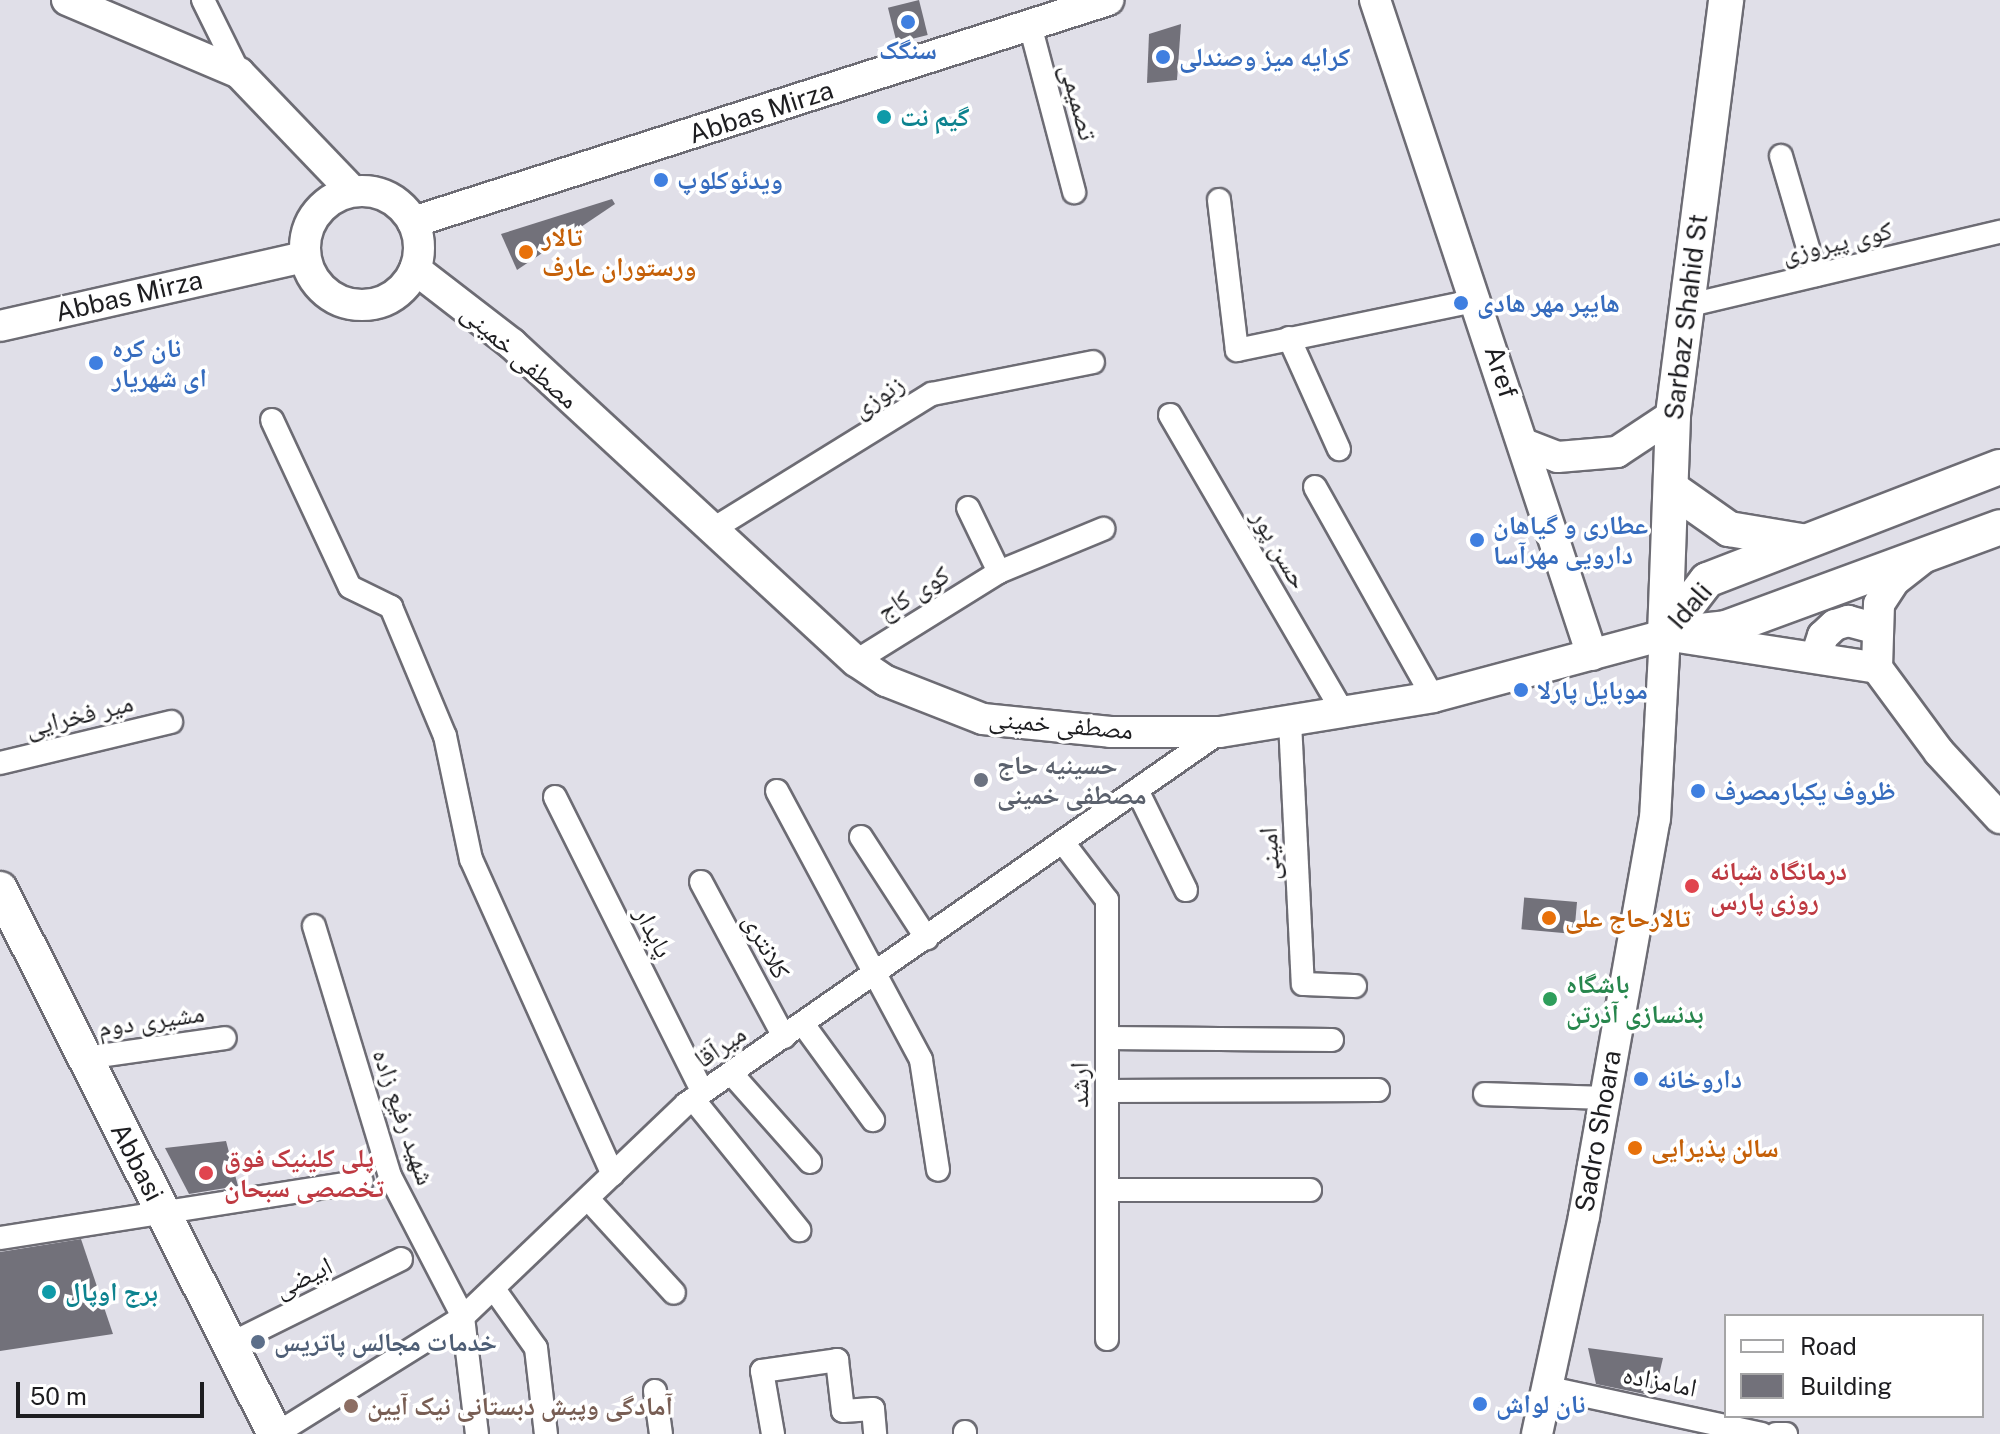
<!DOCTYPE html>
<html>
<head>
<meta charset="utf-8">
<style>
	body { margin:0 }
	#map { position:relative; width:2000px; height:1434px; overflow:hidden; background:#e0dfe8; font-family:"Public Sans","Noto Naskh Arabic",sans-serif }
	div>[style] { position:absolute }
	.building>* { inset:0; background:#72717a; transform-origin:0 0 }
	.roads { filter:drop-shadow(2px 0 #6d6c74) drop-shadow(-2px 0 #6d6c74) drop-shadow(0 2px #6d6c74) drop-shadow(0 -2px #6d6c74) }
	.street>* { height:22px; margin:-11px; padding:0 11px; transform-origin:11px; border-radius:11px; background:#fff }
	.secondary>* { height:30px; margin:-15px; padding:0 15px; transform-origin:15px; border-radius:15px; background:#fff }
	.secondary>.ring { margin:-15px; padding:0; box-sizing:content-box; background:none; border:30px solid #fff; border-radius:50% }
	.primary>* { height:34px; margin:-17px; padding:0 17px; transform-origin:17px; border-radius:17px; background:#fff }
	.dots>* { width:22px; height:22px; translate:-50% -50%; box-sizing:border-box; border:4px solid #fff; border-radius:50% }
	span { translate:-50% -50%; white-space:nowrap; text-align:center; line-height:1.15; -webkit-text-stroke:7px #fff; paint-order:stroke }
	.shop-label { font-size:26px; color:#366cbe; font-weight:700 }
	.left { translate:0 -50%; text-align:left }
	.street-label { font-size:26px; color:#1d1d20 }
	.culture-label { font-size:26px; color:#0d838f; font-weight:700 }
	.food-label { font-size:26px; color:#c56008; font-weight:700 }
	.worship-label { font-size:26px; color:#5b616d; font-weight:700 }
	.health-label { font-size:26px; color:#be3a42; font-weight:700 }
	.leisure-label { font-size:26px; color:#27864d; font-weight:700 }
	.service-label { font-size:26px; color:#4e5e75; font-weight:700 }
	.education-label { font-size:26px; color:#785e54; font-weight:700 }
	.legend { position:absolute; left:1724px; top:1314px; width:260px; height:104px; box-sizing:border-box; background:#fff; border:2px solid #a5a5a6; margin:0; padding:10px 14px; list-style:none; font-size:24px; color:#1d1d20 }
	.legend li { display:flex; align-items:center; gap:16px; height:40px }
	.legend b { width:40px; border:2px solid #a5a5a6 }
	.scale { position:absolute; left:16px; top:1382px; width:188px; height:36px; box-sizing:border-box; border:4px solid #1d1d20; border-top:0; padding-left:10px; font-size:24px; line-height:28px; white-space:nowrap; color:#1d1d20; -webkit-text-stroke:6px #fff; paint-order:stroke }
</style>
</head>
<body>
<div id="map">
	<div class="building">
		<div style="left:919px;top:0;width:36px;height:32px;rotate:76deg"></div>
		<div style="clip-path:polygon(1181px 24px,1177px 80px,1147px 83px,1149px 34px)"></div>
		<div style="clip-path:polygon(612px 199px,615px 204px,517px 270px,501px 234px)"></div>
		<div style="left:1577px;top:902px;width:32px;height:53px;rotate:95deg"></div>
		<div style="clip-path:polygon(226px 1141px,238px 1186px,189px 1194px,165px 1148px)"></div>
		<div style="clip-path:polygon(81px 1239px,113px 1334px,0 1351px,0 1252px)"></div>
		<div style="clip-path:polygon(1588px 1348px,1663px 1358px,1654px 1396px,1596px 1384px)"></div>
	</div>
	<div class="roads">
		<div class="street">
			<div style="left:203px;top:0;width:81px;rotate:63.7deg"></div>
			<div style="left:1030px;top:25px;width:173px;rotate:75.2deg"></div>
			<div style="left:1781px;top:156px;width:124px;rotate:73.6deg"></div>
			<div style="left:1219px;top:200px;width:151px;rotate:83.2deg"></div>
			<div style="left:1237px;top:350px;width:246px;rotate:-11.7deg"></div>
			<div style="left:1686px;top:306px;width:323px;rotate:-13.3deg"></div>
			<div style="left:1289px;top:338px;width:122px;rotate:65.8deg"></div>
			<div style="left:1170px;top:415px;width:344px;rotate:59.8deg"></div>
			<div style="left:272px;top:420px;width:184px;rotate:65deg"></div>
			<div style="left:350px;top:587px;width:46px;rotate:26deg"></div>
			<div style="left:391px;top:607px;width:140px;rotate:67.3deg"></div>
			<div style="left:445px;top:736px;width:126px;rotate:78.1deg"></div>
			<div style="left:471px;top:859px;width:346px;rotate:65.8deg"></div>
			<div style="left:1315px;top:487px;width:241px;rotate:60.7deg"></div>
			<div style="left:713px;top:529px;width:257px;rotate:-31.7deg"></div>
			<div style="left:932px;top:394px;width:164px;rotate:-11.2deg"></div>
			<div style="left:999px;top:572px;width:113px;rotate:-22.5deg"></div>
			<div style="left:856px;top:661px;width:168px;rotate:-31.9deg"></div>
			<div style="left:999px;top:572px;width:71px;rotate:-115.8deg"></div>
			<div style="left:1290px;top:722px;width:262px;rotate:87.2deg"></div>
			<div style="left:1303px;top:984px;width:52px;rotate:2.2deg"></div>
			<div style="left:0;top:763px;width:176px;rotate:-13.5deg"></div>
			<div style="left:777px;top:791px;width:305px;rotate:61.8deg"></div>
			<div style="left:921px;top:1060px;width:111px;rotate:81.2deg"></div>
			<div style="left:1139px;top:794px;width:107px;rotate:63.9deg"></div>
			<div style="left:555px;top:797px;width:330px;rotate:63.4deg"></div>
			<div style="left:861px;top:837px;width:121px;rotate:57.1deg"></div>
			<div style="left:1065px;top:845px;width:69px;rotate:52.6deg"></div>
			<div style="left:1107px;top:900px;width:439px;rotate:90deg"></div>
			<div style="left:701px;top:882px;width:176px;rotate:61.8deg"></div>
			<div style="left:314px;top:926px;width:261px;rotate:73.1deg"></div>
			<div style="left:390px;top:1176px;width:159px;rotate:62.6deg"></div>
			<div style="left:463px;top:1317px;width:118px;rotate:83.2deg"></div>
			<div style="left:803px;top:1024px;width:119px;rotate:53.9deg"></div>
			<div style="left:1107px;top:1038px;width:225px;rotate:0.5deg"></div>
			<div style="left:85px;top:1058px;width:141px;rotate:-8.1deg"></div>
			<div style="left:731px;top:1073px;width:119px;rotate:48.4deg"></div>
			<div style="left:1107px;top:1091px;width:271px;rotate:-0.2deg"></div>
			<div style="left:1485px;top:1094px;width:118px;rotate:1.9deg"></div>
			<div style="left:693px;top:1099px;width:169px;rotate:51deg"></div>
			<div style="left:1107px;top:1190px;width:203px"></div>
			<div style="left:588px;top:1199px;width:127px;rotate:47.5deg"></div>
			<div style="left:0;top:1238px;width:366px;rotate:-8.9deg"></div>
			<div style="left:494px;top:1289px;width:72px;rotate:54.6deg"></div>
			<div style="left:536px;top:1348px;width:87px;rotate:83.4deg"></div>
			<div style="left:230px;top:1344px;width:191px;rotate:-26.4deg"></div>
			<div style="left:1545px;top:1387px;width:222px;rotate:12.2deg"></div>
			<div style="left:655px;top:1391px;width:43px;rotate:82.1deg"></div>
			<div style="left:965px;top:1432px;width:2px;rotate:90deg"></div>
			<div style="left:276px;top:1434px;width:221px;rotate:-32deg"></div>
			<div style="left:463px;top:1317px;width:308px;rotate:-43.7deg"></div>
			<div style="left:686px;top:1104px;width:651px;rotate:-34.86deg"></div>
			<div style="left:773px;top:1434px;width:64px;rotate:-99.9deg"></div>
			<div style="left:762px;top:1371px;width:76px;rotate:-8.3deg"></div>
			<div style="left:837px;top:1360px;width:51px;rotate:83.3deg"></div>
			<div style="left:843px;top:1411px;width:30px;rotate:-4deg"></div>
			<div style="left:873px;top:1409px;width:25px;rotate:85deg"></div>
			<div style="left:1776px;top:1434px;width:10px"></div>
		</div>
		<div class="secondary">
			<div style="left:67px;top:0;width:187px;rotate:23deg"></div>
			<div style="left:239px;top:73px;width:163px;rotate:46.2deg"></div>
			<div style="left:1375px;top:0;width:690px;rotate:71.67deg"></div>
			<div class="ring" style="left:305px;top:191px;width:84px;height:84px"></div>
			<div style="left:413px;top:222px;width:730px;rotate:-17.71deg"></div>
			<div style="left:415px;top:269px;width:123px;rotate:37.7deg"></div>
			<div style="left:512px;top:344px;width:468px;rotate:42.7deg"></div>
			<div style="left:856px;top:661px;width:36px;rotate:34deg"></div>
			<div style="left:886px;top:681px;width:104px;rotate:21.4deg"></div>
			<div style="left:983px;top:719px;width:128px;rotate:5.8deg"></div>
			<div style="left:1110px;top:732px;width:110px"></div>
			<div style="left:1220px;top:732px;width:216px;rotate:-9.3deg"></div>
			<div style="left:1433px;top:697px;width:240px;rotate:-15deg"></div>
			<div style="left:1665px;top:635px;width:215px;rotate:8.8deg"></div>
			<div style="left:0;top:326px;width:312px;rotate:-12.8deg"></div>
			<div style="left:1524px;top:444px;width:36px;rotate:21deg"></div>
			<div style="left:1558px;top:457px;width:59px;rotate:-4.8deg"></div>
			<div style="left:1617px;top:452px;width:67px;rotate:-33.5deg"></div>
			<div style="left:1922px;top:559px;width:36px;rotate:142deg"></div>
			<div style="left:1894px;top:581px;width:27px;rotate:123deg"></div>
			<div style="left:1879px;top:604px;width:64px;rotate:91.8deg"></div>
			<div style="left:1877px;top:668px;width:104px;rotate:53.6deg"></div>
			<div style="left:1939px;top:752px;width:90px;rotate:47.3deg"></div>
			<div style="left:1816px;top:657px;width:22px;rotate:-72deg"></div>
			<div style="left:1823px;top:636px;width:16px;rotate:-43deg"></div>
			<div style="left:1835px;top:625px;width:14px;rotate:-17deg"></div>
			<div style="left:1848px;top:621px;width:27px;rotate:15deg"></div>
			<div style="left:1537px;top:1434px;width:223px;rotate:-77.8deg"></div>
			<div style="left:1584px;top:1216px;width:403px;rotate:-79.9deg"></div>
			<div style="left:1655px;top:819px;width:184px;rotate:-86.9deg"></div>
		</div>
		<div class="primary">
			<div style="left:1672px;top:489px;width:70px;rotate:35.1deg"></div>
			<div style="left:1729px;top:529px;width:73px;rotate:9.5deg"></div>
			<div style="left:1665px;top:635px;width:220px;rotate:-87.9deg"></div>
			<div style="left:1673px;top:415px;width:418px;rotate:-82.7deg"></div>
			<div style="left:1665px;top:635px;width:69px;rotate:-52.6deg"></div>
			<div style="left:1707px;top:580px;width:314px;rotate:-21.1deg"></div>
			<div style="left:1665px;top:635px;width:61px;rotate:-6.5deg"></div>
			<div style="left:1726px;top:628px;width:292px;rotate:-20.2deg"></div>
			<div style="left:0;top:889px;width:610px;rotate:63.23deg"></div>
		</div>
	</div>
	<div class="dots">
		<div style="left:908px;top:22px;background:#3f7fe0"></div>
		<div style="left:1163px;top:57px;background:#3f7fe0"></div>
		<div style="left:884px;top:117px;background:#0f9aa8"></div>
		<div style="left:661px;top:180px;background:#3f7fe0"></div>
		<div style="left:526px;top:252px;background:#e8710a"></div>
		<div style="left:1461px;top:303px;background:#3f7fe0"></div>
		<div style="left:96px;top:363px;background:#3f7fe0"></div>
		<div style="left:1477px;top:540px;background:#3f7fe0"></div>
		<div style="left:1521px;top:690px;background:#3f7fe0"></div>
		<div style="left:981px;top:780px;background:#6b7280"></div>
		<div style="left:1698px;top:791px;background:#3f7fe0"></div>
		<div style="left:1692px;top:886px;background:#e0444e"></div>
		<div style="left:1549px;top:918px;background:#e8710a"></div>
		<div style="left:1550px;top:999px;background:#2e9e5b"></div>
		<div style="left:1641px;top:1079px;background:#3f7fe0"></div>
		<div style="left:1635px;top:1148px;background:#e8710a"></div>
		<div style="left:206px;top:1173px;background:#e0444e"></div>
		<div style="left:49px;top:1292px;background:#0f9aa8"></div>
		<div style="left:258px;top:1342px;background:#5c6f8a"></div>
		<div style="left:1480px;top:1404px;background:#3f7fe0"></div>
		<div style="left:351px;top:1406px;background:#8d6e63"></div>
	</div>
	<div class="shop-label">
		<span style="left:908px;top:50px">سنگک</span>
		<span class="left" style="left:1179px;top:57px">کرایه میز وصندلی</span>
		<span class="left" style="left:677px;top:180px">ویدئوکلوپ</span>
		<span class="left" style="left:1477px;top:303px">هایپر مهر هادی</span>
		<span class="left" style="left:112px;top:363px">نان کره<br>ای شهریار</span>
		<span class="left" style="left:1493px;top:540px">عطاری و گیاهان<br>دارویی مهرآسا</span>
		<span class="left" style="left:1537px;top:690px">موبایل پارلا</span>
		<span class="left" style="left:1714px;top:791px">ظروف یکبارمصرف</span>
		<span class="left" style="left:1657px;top:1079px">داروخانه</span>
		<span class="left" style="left:1496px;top:1404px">نان لواش</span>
	</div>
	<div class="street-label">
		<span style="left:1079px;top:102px;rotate:75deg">تصمیمی</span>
		<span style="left:761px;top:112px;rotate:-18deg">Abbas Mirza</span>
		<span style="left:1837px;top:242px;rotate:-13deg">کوی پیروزی</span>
		<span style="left:129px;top:296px;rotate:-13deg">Abbas Mirza</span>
		<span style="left:1686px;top:317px;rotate:-83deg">Sarbaz Shahid St</span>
		<span style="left:520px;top:356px;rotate:41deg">مصطفی خمینی</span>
		<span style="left:1501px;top:372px;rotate:72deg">Aref</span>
		<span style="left:878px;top:396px;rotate:-33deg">زنوزی</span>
		<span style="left:1280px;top:549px;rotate:60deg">حسن پور</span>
		<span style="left:913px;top:593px;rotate:-32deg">کوی کاج</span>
		<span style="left:1690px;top:606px;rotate:-49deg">Idali</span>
		<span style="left:79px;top:715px;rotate:-14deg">میر فخرایی</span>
		<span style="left:1061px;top:724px;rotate:5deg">مصطفی خمینی</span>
		<span style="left:1269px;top:854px;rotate:-93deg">امینی</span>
		<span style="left:654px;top:932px;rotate:63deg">پایدار</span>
		<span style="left:767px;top:946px;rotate:62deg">کلانتری</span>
		<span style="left:151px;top:1020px;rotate:-8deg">مشیری دوم</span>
		<span style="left:720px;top:1046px;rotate:-34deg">میرآقا</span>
		<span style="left:1079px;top:1085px;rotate:-90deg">ارشد</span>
		<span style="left:404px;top:1117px;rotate:71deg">شهید رفیع زاده</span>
		<span style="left:1598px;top:1131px;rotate:-80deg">Sadro Shoara</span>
		<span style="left:137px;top:1162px;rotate:63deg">Abbasi</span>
		<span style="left:303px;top:1277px;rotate:-26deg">ابیضی</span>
		<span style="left:1660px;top:1381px;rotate:11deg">امامزاده</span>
	</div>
	<div class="culture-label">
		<span class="left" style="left:900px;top:117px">گیم نت</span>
		<span class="left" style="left:65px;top:1292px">برج اوپال</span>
	</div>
	<div class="food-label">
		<span class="left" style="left:542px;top:252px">تالار<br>ورستوران عارف</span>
		<span class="left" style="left:1565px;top:918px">تالارحاج علی</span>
		<span class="left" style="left:1651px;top:1148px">سالن پذیرایی</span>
	</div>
	<div class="worship-label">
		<span class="left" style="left:997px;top:780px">حسینیه حاج<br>مصطفی خمینی</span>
	</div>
	<div class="health-label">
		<span class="left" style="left:1710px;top:886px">درمانگاه شبانه<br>روزی پارس</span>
		<span class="left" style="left:224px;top:1173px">پلی کلینیک فوق<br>تخصصی سبحان</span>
	</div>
	<div class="leisure-label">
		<span class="left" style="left:1566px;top:999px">باشگاه<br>بدنسازی آذرتن</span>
	</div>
	<div class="service-label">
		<span class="left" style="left:274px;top:1342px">خدمات مجالس پاتریس</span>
	</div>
	<div class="education-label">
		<span class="left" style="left:367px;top:1406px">آمادگی وپیش دبستانی نیک آیین</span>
	</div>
	<ul class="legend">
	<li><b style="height:10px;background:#fff"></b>Road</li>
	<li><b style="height:22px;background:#72717a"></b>Building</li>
	</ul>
	<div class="scale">50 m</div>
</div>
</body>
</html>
